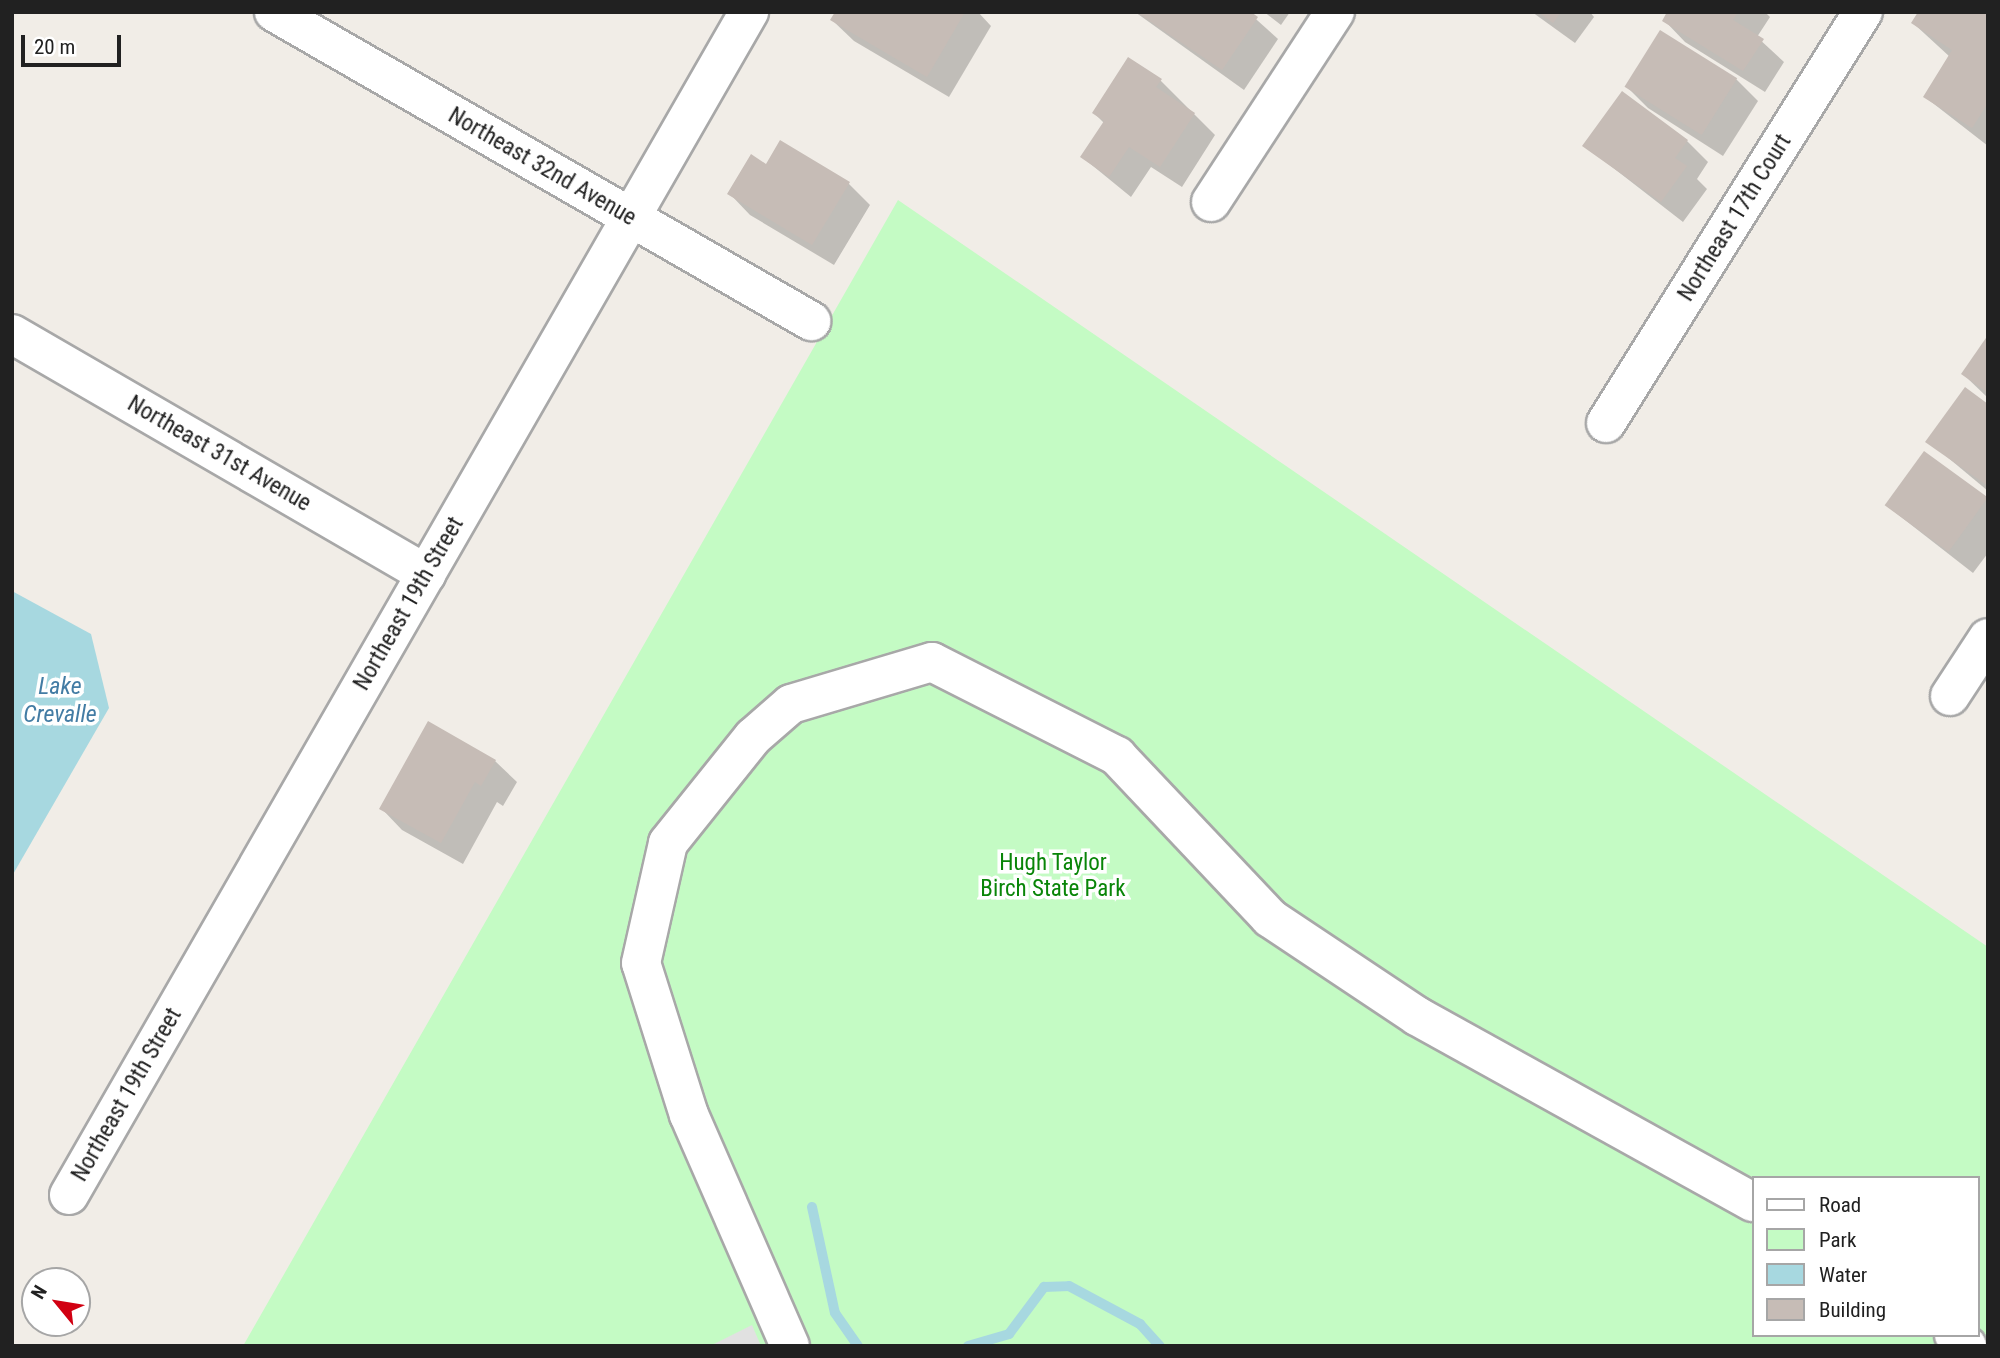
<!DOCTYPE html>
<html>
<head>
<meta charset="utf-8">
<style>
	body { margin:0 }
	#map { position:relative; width:2000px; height:1358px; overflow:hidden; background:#f1ede7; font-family:"Roboto Condensed",sans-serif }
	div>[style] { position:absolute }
	.park>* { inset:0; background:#c4fbc4 }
	.parking>* { inset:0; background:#e1e1e1 }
	.water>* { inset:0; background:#a7d8e0 }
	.shadow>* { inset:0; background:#0003 }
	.stream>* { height:10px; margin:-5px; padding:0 5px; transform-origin:5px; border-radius:5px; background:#a7d8e0 }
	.building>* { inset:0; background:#c6bcb6; transform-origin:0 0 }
	.roads { filter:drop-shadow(2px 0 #a8a8a8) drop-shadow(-2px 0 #a8a8a8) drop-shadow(0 2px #a8a8a8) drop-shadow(0 -2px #a8a8a8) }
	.minor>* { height:38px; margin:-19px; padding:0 19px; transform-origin:19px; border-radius:19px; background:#fff }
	span { translate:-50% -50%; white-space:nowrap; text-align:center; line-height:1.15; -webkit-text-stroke:7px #fff; paint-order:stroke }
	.street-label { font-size:23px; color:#212121 }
	.park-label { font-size:23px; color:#098508 }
	.water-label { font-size:24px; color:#437ca4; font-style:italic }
	.frame { position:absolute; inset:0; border:14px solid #212121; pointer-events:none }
	.legend { position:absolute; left:1752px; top:1176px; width:228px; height:161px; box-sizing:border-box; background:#fff; border:2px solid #a6a6a6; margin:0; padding:9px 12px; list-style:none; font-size:21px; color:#212121 }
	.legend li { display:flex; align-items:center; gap:14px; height:35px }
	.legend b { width:35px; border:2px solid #a6a6a6 }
	.north { position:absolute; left:21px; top:1267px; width:70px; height:70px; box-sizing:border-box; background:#fff; border:2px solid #a6a6a6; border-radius:50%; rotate:300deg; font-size:19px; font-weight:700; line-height:28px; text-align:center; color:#212121 }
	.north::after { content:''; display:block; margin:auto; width:24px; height:32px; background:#d10012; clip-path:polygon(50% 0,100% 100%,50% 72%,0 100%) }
	.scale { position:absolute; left:21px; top:35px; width:100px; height:32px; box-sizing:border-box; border:4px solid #212121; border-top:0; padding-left:9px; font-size:21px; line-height:24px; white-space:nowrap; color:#212121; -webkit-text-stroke:5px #fff; paint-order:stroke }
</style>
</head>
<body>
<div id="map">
	<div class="park">
		<div style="clip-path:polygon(evenodd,898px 200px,1988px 947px,1988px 1346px,243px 1346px,898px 200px,1753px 1178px,1977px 1178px,1977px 1335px,1753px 1335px,1753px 1178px)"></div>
	</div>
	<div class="parking">
		<div style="clip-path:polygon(752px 1325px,761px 1346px,710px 1346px)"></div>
	</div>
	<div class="water">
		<div style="clip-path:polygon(12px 591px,91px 634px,109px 708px,12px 876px)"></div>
	</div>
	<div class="shadow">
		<div style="clip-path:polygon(837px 12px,978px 12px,991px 26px,949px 97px,854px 41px,832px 20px)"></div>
		<div style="clip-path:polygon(1135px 12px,1248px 12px,1278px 39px,1244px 90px)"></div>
		<div style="clip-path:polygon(1264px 12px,1290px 12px,1281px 25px)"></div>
		<div style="clip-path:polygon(1532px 12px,1590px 12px,1594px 17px,1575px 43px)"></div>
		<div style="clip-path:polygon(1669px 12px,1765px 12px,1770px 17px,1757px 37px,1784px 62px,1765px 92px,1685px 42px,1664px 20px)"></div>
		<div style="clip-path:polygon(1988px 12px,1988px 146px,1925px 97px,1950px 57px,1913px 23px)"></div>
		<div style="clip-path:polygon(1736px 79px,1758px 101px,1723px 156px,1648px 108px,1627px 87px)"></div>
		<div style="clip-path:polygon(1160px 80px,1215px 135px,1182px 187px,1151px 167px,1131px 197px,1082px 157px,1104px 123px,1094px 113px)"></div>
		<div style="clip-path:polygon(1687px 141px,1708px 162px,1697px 179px,1707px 189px,1683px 222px,1585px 146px)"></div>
		<div style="clip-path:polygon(781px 143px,849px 184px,870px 205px,834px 265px,750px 215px,729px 193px,767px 166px)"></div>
		<div style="clip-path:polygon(1988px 339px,1988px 398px,1963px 374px)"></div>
		<div style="clip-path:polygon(1988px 406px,1988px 491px,1928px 441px)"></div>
		<div style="clip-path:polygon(1924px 453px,1988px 499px,1988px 553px,1973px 573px,1887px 506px)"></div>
		<div style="clip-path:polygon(495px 761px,517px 782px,503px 806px,497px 802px,463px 864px,402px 830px,381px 808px)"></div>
	</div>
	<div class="stream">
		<div style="left:812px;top:1207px;width:108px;rotate:77.8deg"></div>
		<div style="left:835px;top:1313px;width:40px;rotate:55.1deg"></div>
		<div style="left:968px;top:1346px;width:43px;rotate:-16.3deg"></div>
		<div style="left:1009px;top:1334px;width:59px;rotate:-53.3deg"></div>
		<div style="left:1044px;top:1287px;width:25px;rotate:-2deg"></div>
		<div style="left:1069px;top:1286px;width:81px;rotate:28.2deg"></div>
		<div style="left:1140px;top:1324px;width:30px;rotate:48deg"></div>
	</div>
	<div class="building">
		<div style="clip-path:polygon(835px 12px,965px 12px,927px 77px,830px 20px)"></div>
		<div style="clip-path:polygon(1136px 12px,1251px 12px,1258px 17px,1222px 70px)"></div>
		<div style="clip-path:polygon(1538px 12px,1561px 12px,1553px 23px)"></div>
		<div style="clip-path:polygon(1667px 12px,1738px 12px,1733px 20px,1764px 39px,1743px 71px,1662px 21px)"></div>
		<div style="clip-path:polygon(1918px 12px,1988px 12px,1988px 103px,1972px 128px,1923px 97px,1952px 50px,1911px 23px)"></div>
		<div style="left:1660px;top:30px;width:91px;height:67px;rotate:32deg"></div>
		<div style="clip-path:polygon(1128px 57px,1162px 79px,1156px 87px,1195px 113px,1160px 167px,1129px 147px,1109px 177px,1080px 157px,1104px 121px,1092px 113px)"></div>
		<div style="clip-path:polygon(1622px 91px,1688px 140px,1675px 158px,1687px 166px,1661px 202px,1582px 146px)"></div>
		<div style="clip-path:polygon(780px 140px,850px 182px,812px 245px,727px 194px,751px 154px,766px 164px)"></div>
		<div style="clip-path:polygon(1988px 335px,1988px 393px,1961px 374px)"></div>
		<div style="clip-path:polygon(1965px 387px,1988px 404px,1988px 486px,1925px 442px)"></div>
		<div style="left:1924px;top:451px;width:79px;height:67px;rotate:36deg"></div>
		<div style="clip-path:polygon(428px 721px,496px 760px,481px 786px,475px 782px,441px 843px,379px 809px)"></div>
	</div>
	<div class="roads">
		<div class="minor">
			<div style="left:274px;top:12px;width:620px;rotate:29.92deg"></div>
			<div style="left:1211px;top:202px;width:227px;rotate:-56.9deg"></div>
			<div style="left:12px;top:334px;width:479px;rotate:30.1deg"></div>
			<div style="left:1606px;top:423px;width:485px;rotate:-58deg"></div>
			<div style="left:1950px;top:696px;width:69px;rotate:-56.8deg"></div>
			<div style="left:69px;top:1195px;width:1365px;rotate:-60.11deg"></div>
			<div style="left:1954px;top:1335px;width:17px;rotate:40deg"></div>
			<div style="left:790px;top:1346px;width:252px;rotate:-113.6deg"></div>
			<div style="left:689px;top:1115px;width:159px;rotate:-107.5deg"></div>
			<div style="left:641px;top:963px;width:123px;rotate:-77.3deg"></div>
			<div style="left:668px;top:843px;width:136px;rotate:-51.3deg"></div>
			<div style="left:753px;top:737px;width:50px;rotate:-41deg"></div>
			<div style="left:791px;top:704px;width:147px;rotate:-16.6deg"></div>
			<div style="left:932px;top:662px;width:208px;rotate:26.9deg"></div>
			<div style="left:1117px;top:756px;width:223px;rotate:46.6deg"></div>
			<div style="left:1270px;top:918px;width:177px;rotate:33.7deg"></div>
			<div style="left:1417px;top:1016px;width:384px;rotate:29deg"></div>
		</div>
	</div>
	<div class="street-label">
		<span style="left:542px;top:167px;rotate:30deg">Northeast 32nd Avenue</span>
		<span style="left:1735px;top:218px;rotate:-58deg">Northeast 17th Court</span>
		<span style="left:219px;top:454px;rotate:30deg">Northeast 31st Avenue</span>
		<span style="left:409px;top:604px;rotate:-60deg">Northeast 19th Street</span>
		<span style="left:127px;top:1095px;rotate:-60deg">Northeast 19th Street</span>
	</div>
	<div class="park-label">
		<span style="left:1053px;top:876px">Hugh Taylor<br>Birch State Park</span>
	</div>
	<div class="water-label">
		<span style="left:60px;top:701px">Lake<br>Crevalle</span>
	</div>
	<div class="frame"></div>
	<ul class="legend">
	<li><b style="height:9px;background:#fff"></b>Road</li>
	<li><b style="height:19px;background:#c4fbc4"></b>Park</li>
	<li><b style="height:19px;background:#a7d8e0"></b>Water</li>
	<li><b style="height:19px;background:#c6bcb6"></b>Building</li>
	</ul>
	<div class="north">N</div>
	<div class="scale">20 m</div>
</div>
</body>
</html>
